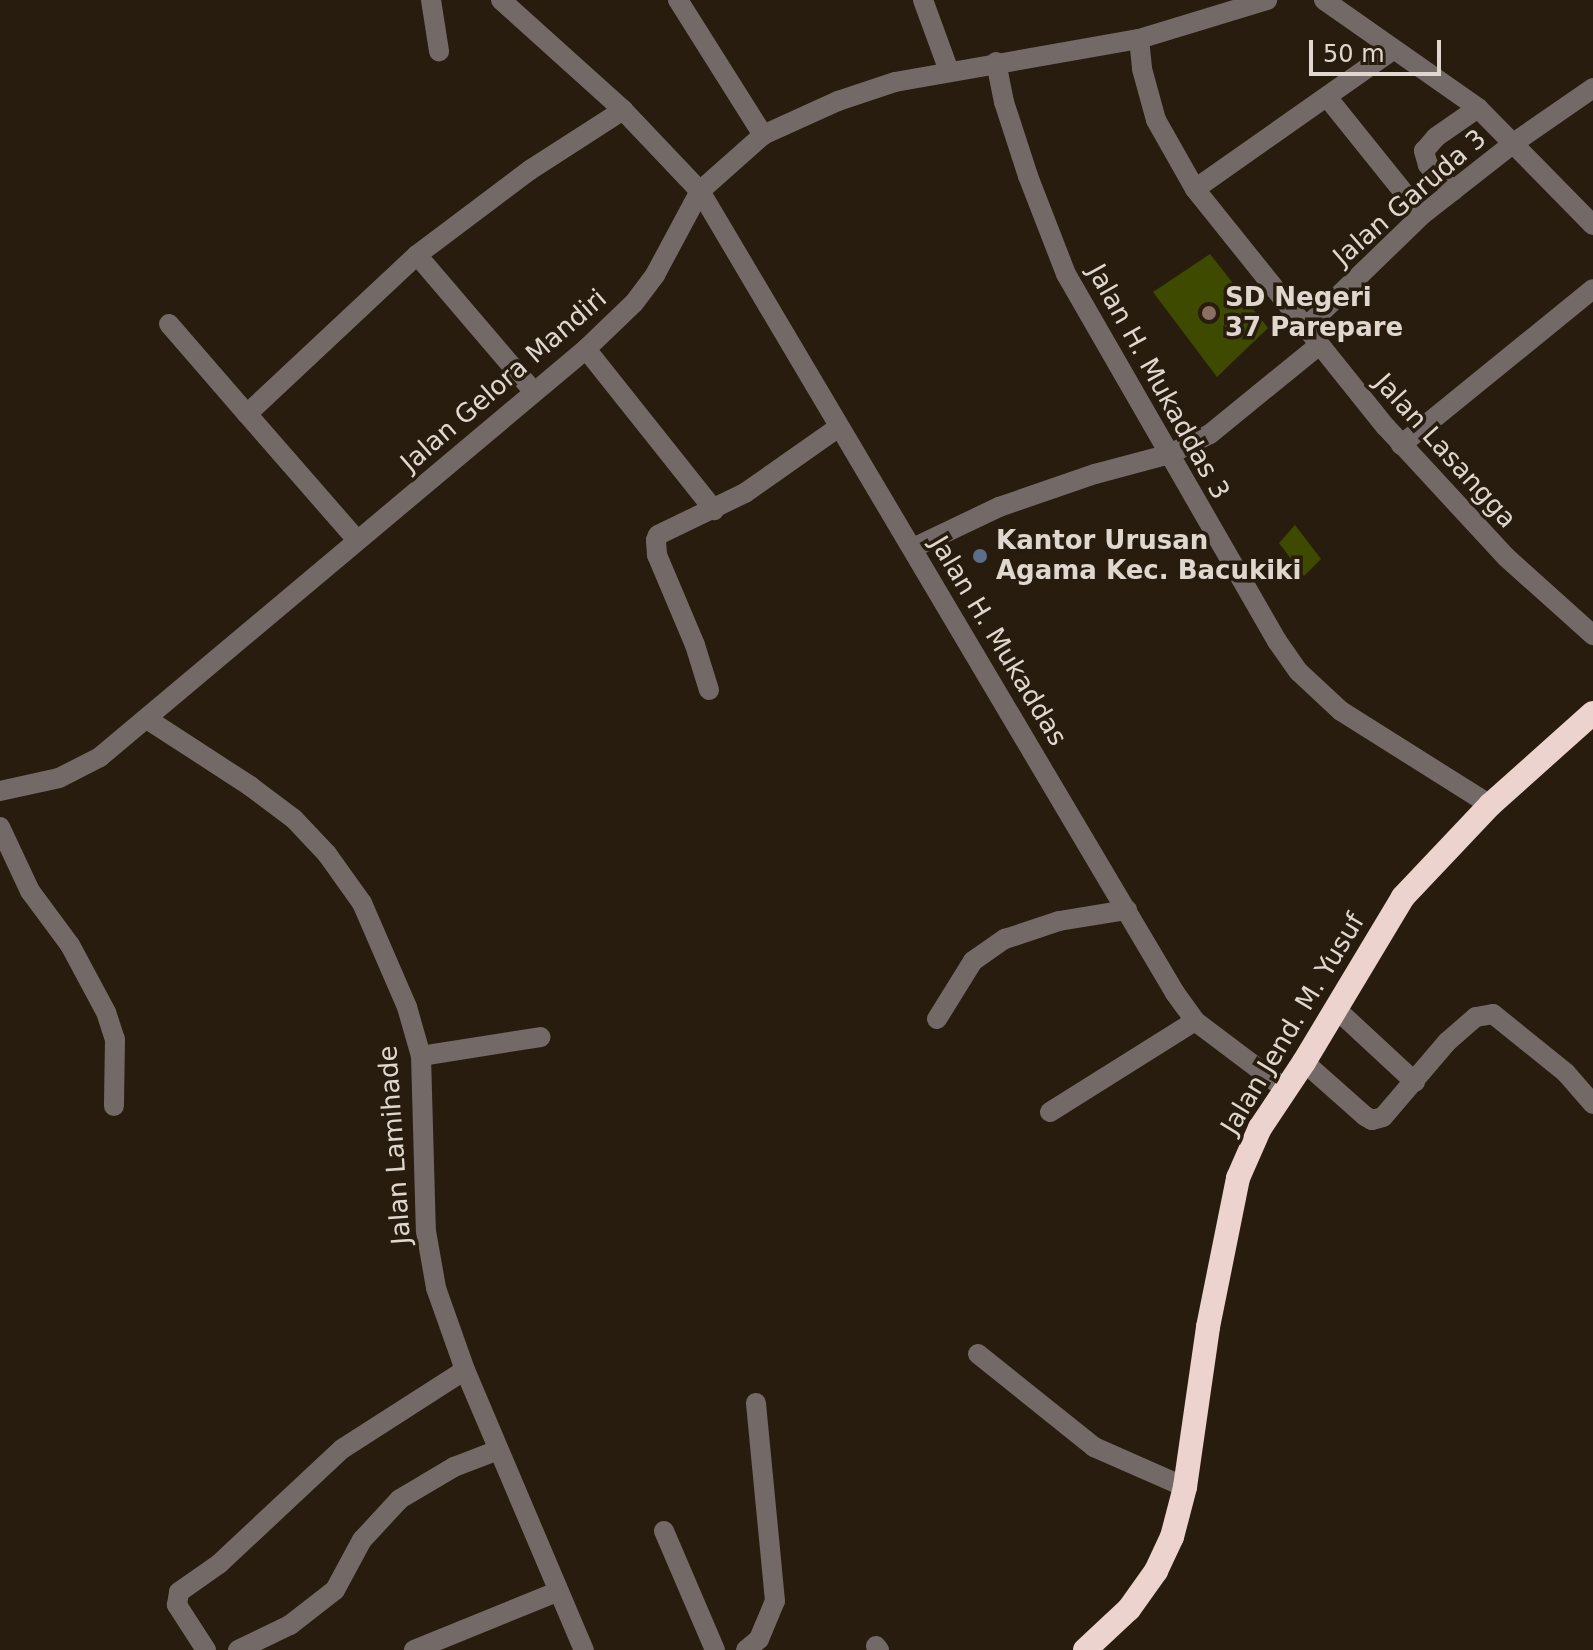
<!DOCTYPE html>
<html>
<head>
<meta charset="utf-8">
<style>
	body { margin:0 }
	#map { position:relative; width:1593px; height:1650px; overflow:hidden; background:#281c0e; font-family:"DejaVu Sans",sans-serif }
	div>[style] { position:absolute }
	.green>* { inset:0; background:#3d4a00 }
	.minor>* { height:20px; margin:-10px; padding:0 10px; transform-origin:10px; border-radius:10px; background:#736967 }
	.highway>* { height:24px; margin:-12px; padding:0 12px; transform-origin:12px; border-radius:12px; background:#ecd3cd }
	.dots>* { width:22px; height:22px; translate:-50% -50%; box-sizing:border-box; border:4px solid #281c0e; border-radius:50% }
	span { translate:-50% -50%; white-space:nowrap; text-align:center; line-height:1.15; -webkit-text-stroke:7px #281c0e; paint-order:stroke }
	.street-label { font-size:26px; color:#e0d8cf }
	.poi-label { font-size:26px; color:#e0d8cf; font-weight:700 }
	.left { translate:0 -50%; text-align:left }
	.scale { position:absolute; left:1309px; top:40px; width:132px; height:36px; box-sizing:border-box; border:4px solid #e0d8cf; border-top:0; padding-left:10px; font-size:24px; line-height:28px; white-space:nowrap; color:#e0d8cf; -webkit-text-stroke:6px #281c0e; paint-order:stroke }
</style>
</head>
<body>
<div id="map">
	<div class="green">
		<div style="clip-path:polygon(1210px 254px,1268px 328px,1217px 377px,1153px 292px)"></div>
		<div style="clip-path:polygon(1295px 525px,1321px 559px,1304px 576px,1279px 543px)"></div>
	</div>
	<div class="minor">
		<div style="left:431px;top:0;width:52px;rotate:81.1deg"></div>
		<div style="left:501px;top:0;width:164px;rotate:42deg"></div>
		<div style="left:623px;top:110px;width:112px;rotate:46.5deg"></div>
		<div style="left:700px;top:191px;width:932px;rotate:59.36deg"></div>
		<div style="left:1175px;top:993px;width:34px;rotate:54deg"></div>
		<div style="left:1195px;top:1021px;width:111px;rotate:37deg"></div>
		<div style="left:678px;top:0;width:160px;rotate:57.8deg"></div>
		<div style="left:923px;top:0;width:76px;rotate:69.9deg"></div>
		<div style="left:1324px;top:0;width:188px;rotate:35deg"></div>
		<div style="left:1478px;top:108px;width:164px;rotate:45.5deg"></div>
		<div style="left:1139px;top:39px;width:30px;rotate:84deg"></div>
		<div style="left:1142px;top:69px;width:53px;rotate:74.6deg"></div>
		<div style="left:1156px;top:120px;width:79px;rotate:60.5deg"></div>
		<div style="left:1195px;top:189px;width:305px;rotate:51.3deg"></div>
		<div style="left:1386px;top:427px;width:177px;rotate:47.3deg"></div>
		<div style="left:1506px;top:557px;width:117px;rotate:41.9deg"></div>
		<div style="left:996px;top:62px;width:41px;rotate:78.7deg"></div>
		<div style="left:1004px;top:102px;width:78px;rotate:72deg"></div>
		<div style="left:1028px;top:176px;width:105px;rotate:68.8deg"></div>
		<div style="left:1066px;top:274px;width:423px;rotate:60.1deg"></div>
		<div style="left:1277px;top:641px;width:38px;rotate:55deg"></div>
		<div style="left:1299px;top:672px;width:57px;rotate:42.9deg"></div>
		<div style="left:1341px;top:711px;width:176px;rotate:32.2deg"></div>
		<div style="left:1327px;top:97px;width:151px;rotate:51.2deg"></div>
		<div style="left:1195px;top:189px;width:242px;rotate:-35.1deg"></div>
		<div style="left:1453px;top:191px;width:36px;rotate:-134deg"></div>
		<div style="left:1428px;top:165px;width:15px;rotate:-106deg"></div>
		<div style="left:1424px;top:151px;width:18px;rotate:-49deg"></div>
		<div style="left:1436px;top:137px;width:51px;rotate:-34.6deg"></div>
		<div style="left:417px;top:255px;width:180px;rotate:49.5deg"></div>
		<div style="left:169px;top:324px;width:119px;rotate:49.1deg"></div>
		<div style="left:1306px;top:327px;width:161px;rotate:-44deg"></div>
		<div style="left:1422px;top:215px;width:118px;rotate:-38.1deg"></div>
		<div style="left:1515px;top:142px;width:95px;rotate:-34.7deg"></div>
		<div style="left:586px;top:349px;width:206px;rotate:51.5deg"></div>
		<div style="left:1401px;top:445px;width:247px;rotate:-39.1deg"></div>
		<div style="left:357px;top:540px;width:167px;rotate:-131.1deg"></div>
		<div style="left:247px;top:414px;width:233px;rotate:-43.1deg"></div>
		<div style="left:417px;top:255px;width:141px;rotate:-37deg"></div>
		<div style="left:530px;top:170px;width:111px;rotate:-32.8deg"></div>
		<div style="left:913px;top:548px;width:95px;rotate:-25.5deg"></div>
		<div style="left:999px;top:507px;width:102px;rotate:-19deg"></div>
		<div style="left:1095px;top:474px;width:78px;rotate:-14.9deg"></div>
		<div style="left:1170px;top:454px;width:45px;rotate:-26.6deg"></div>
		<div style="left:1210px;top:434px;width:141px;rotate:-39.2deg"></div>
		<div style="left:709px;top:690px;width:47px;rotate:-107.3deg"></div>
		<div style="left:695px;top:645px;width:98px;rotate:-112.9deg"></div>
		<div style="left:657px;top:555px;width:15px;rotate:-94deg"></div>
		<div style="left:656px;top:540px;width:5px;rotate:-68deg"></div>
		<div style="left:658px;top:535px;width:97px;rotate:-25.8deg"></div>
		<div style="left:745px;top:493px;width:115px;rotate:-35.1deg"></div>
		<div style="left:147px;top:719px;width:123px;rotate:33deg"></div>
		<div style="left:250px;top:786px;width:55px;rotate:36.9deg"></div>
		<div style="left:294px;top:819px;width:48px;rotate:46.7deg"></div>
		<div style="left:327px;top:854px;width:60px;rotate:54.5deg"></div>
		<div style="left:362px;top:903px;width:113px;rotate:66.6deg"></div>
		<div style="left:407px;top:1007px;width:51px;rotate:74.1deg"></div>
		<div style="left:421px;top:1056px;width:175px;rotate:88.4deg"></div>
		<div style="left:426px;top:1231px;width:58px;rotate:80deg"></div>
		<div style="left:436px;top:1288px;width:87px;rotate:70.5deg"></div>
		<div style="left:465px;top:1370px;width:304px;rotate:67deg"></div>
		<div style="left:0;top:791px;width:60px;rotate:-12.4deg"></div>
		<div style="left:59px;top:778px;width:46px;rotate:-27.1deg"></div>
		<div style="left:100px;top:757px;width:635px;rotate:-40.01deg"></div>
		<div style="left:586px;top:349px;width:66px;rotate:-43.8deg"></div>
		<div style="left:634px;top:303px;width:35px;rotate:-53deg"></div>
		<div style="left:655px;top:275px;width:95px;rotate:-61.8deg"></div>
		<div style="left:700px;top:191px;width:84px;rotate:-41.6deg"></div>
		<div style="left:763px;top:135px;width:82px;rotate:-24.4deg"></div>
		<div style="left:838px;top:101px;width:60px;rotate:-18.4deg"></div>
		<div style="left:895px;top:82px;width:248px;rotate:-10deg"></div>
		<div style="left:1139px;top:39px;width:134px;rotate:-16.9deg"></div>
		<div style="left:0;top:827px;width:71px;rotate:64.9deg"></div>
		<div style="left:30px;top:891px;width:67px;rotate:53.5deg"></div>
		<div style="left:70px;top:945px;width:76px;rotate:61.8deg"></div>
		<div style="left:106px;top:1012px;width:28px;rotate:72deg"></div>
		<div style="left:115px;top:1039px;width:67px;rotate:90.9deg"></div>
		<div style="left:1335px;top:1008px;width:109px;rotate:42.8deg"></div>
		<div style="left:937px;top:1019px;width:68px;rotate:-58.2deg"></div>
		<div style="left:973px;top:961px;width:39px;rotate:-35deg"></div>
		<div style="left:1005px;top:939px;width:57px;rotate:-18.4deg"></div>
		<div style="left:1059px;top:921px;width:69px;rotate:-9.2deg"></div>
		<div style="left:421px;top:1056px;width:121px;rotate:-9deg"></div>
		<div style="left:1304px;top:1062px;width:81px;rotate:41.5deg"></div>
		<div style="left:1365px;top:1116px;width:8px;rotate:30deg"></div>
		<div style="left:1372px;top:1120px;width:11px;rotate:-15deg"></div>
		<div style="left:1383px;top:1117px;width:99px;rotate:-49.5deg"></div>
		<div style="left:1447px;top:1042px;width:38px;rotate:-41deg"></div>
		<div style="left:1476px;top:1017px;width:17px;rotate:-10deg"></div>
		<div style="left:1493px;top:1014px;width:94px;rotate:38.9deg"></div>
		<div style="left:1566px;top:1073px;width:41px;rotate:48.9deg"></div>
		<div style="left:1050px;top:1112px;width:171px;rotate:-32.1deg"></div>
		<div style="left:978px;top:1354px;width:149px;rotate:38.7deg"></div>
		<div style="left:1094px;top:1447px;width:99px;rotate:23.7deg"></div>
		<div style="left:664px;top:1531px;width:129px;rotate:66.8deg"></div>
		<div style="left:876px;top:1646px;width:5px;rotate:53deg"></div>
		<div style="left:206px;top:1650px;width:54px;rotate:-122.8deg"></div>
		<div style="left:177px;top:1605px;width:13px;rotate:-81deg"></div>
		<div style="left:179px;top:1592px;width:49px;rotate:-35deg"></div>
		<div style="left:219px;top:1564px;width:168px;rotate:-43.1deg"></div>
		<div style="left:342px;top:1449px;width:146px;rotate:-32.7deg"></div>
		<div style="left:238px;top:1650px;width:58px;rotate:-25.7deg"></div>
		<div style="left:290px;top:1625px;width:57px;rotate:-37.9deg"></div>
		<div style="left:335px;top:1590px;width:57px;rotate:-61.6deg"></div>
		<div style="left:362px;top:1540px;width:56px;rotate:-47.2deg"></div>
		<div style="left:400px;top:1499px;width:63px;rotate:-30.7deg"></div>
		<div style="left:454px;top:1467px;width:47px;rotate:-21.1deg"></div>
		<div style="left:414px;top:1650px;width:154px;rotate:-22.1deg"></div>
		<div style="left:746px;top:1650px;width:17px;rotate:-40deg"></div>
		<div style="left:759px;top:1639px;width:41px;rotate:-67.2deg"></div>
		<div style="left:775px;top:1601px;width:199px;rotate:-95.5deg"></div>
	</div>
	<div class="highway">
		<div style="left:1085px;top:1650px;width:60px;rotate:-43deg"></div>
		<div style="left:1129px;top:1609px;width:47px;rotate:-54.6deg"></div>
		<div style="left:1156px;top:1571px;width:38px;rotate:-65deg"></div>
		<div style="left:1172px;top:1537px;width:52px;rotate:-75.4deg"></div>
		<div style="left:1185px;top:1487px;width:162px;rotate:-81.8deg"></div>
		<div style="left:1208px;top:1327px;width:152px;rotate:-78.6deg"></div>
		<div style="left:1238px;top:1178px;width:55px;rotate:-66.3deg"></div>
		<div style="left:1260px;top:1128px;width:79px;rotate:-56.3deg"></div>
		<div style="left:1304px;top:1062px;width:192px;rotate:-59deg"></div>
		<div style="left:1403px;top:897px;width:127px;rotate:-46.6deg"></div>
		<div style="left:1490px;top:805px;width:138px;rotate:-41.8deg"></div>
	</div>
	<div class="dots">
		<div style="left:1209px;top:313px;background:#8d6e63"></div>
		<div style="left:980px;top:556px;background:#5c6f8a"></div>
	</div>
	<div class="street-label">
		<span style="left:1410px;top:198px;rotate:-41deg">Jalan Garuda 3</span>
		<span style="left:504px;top:381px;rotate:-41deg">Jalan Gelora Mandiri</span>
		<span style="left:1158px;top:382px;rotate:61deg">Jalan H. Mukaddas 3</span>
		<span style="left:1445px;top:451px;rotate:48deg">Jalan Lasangga</span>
		<span style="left:998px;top:641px;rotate:59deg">Jalan H. Mukaddas</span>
		<span style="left:1293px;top:1024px;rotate:-59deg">Jalan Jend. M. Yusuf</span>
		<span style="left:395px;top:1145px;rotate:-94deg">Jalan Lamihade</span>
	</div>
	<div class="poi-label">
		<span class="left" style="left:1225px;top:313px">SD Negeri<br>37 Parepare</span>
		<span class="left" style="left:996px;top:556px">Kantor Urusan<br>Agama Kec. Bacukiki</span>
	</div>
	<div class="scale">50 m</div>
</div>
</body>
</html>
